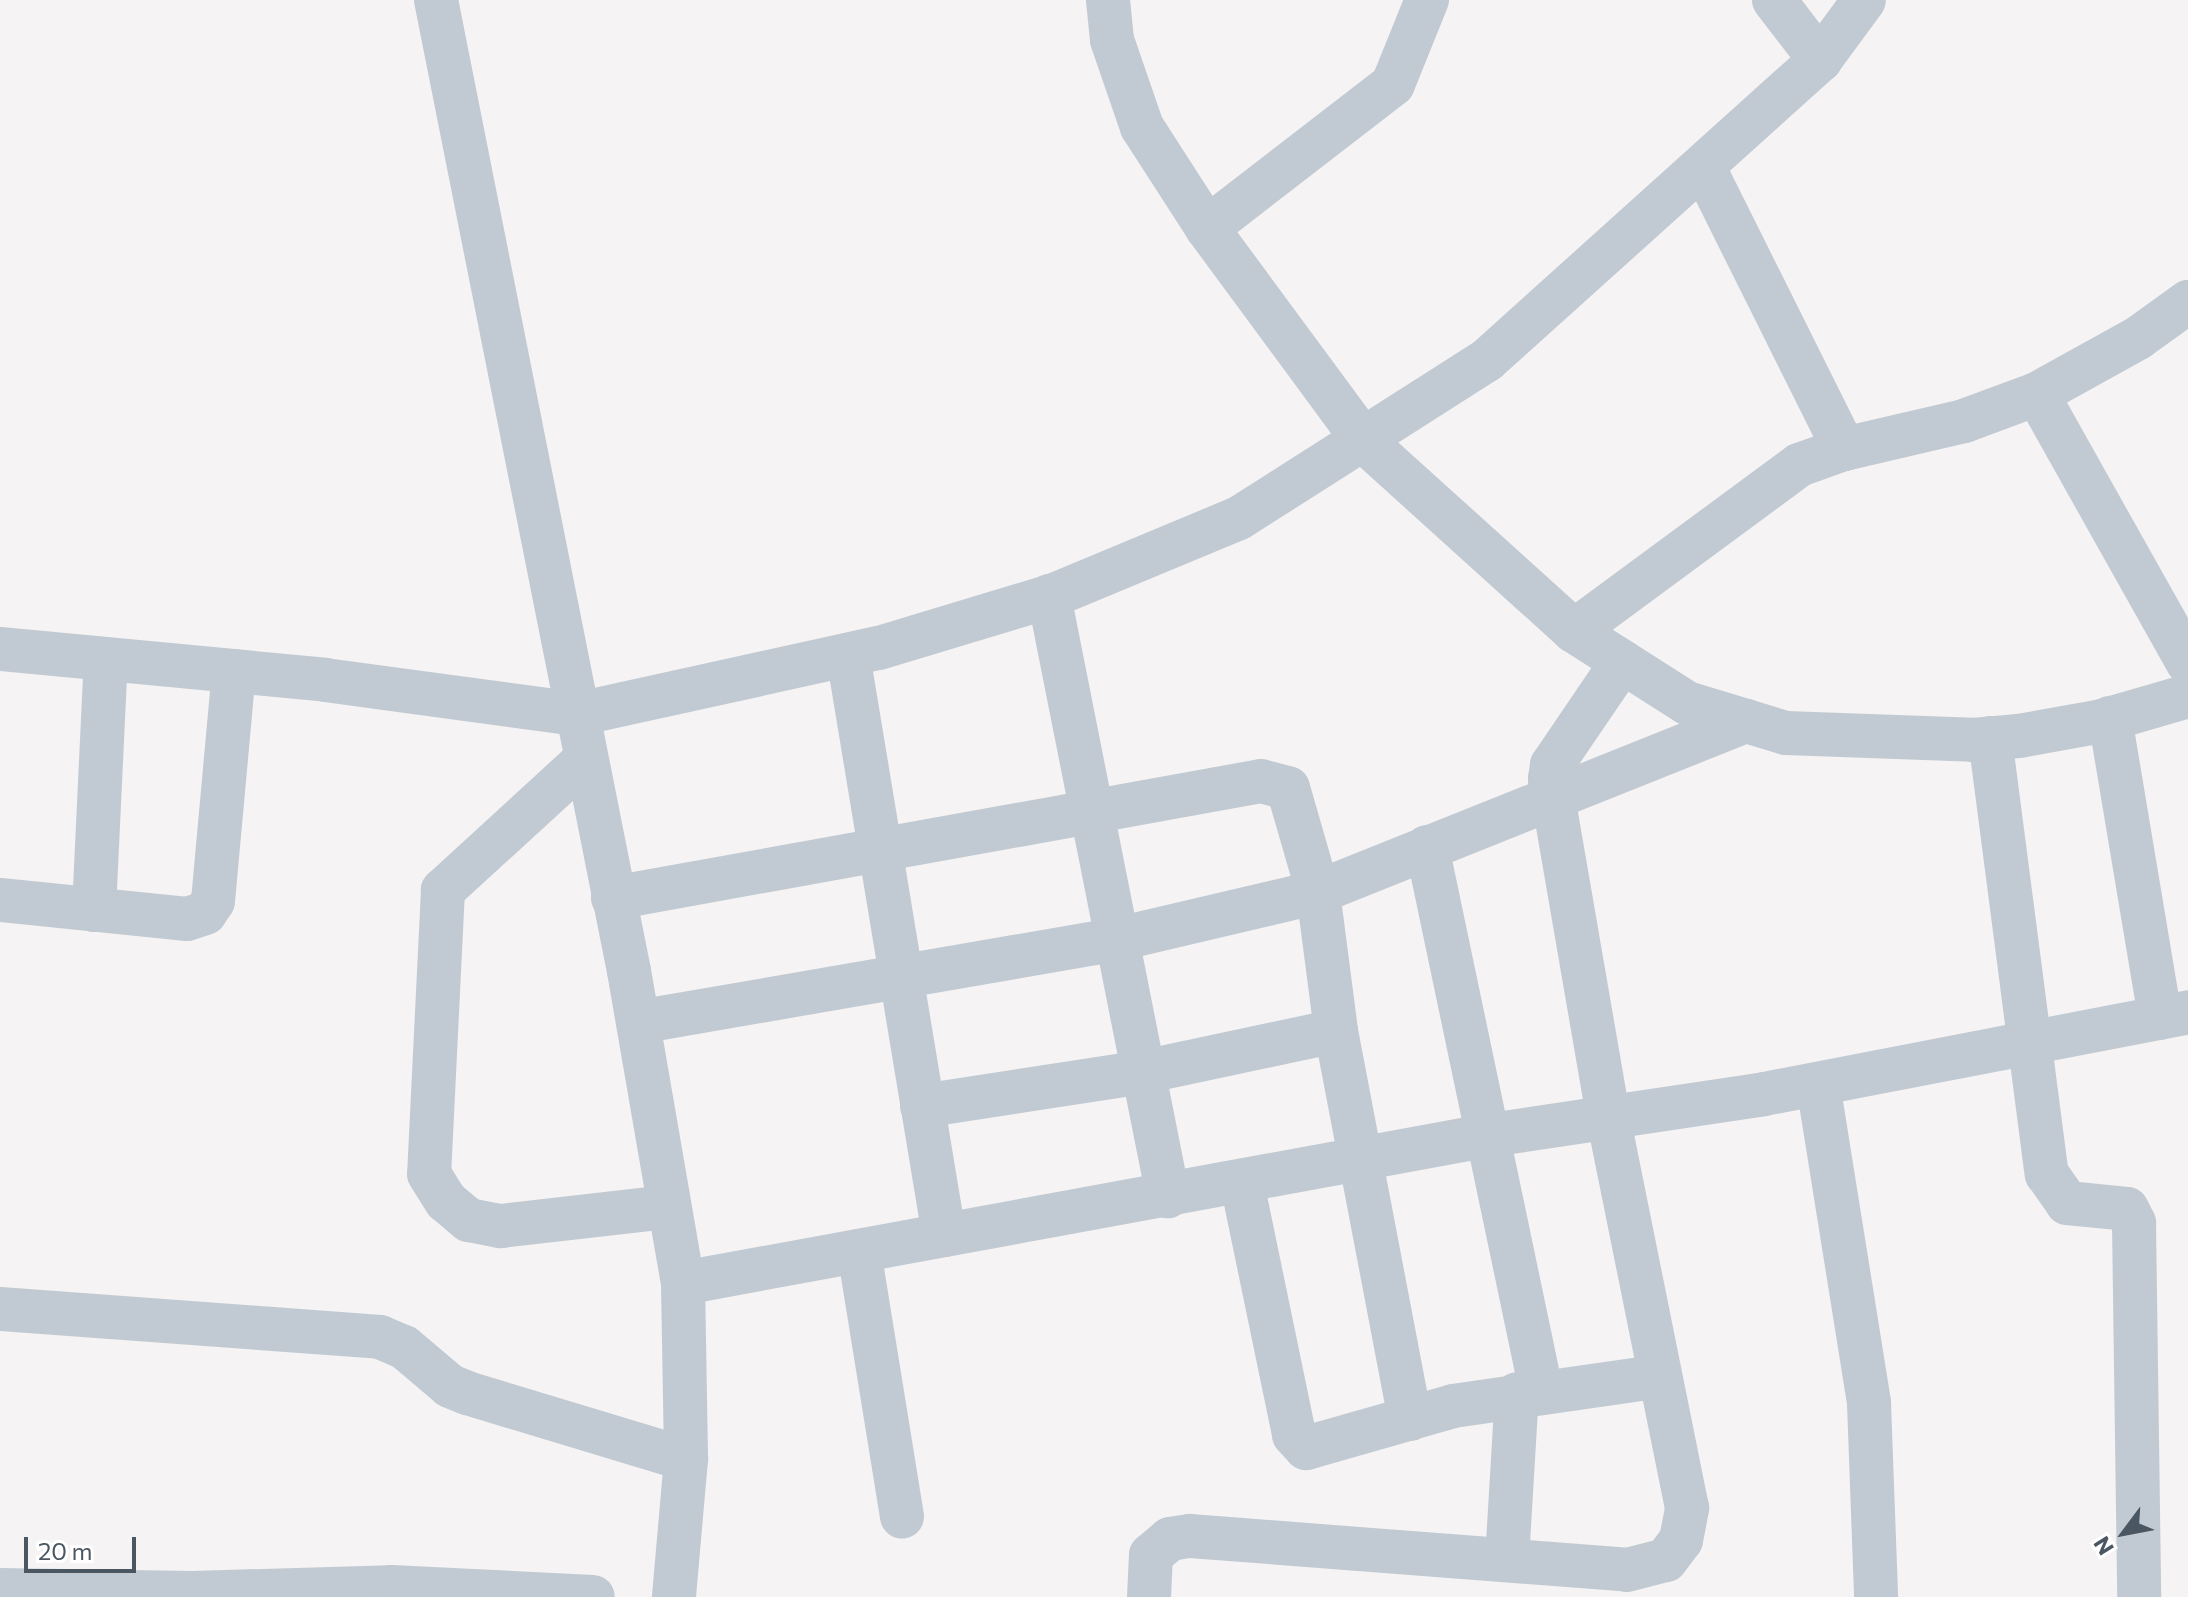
<!DOCTYPE html>
<html>
<head>
<meta charset="utf-8">
<style>
	body { margin:0 }
	#map { position:relative; width:2188px; height:1597px; overflow:hidden; background:#f5f3f3; font-family:Commissioner,sans-serif }
	div>[style] { position:absolute }
	.minor>* { height:44px; margin:-22px; padding:0 22px; transform-origin:22px; border-radius:22px; background:#c1cad2 }
	span { translate:-50% -50%; white-space:nowrap; text-align:center; line-height:1.15; -webkit-text-stroke:6px #fff; paint-order:stroke }
	.north { position:absolute; left:2084px; top:1493px; width:80px; height:80px; -webkit-text-stroke:6px #fff; paint-order:stroke; rotate:238deg; font-size:22px; font-weight:700; line-height:32px; text-align:center; color:#4a5661 }
	.north::after { content:''; display:block; margin:auto; width:28px; height:36px; background:#4a5661; clip-path:polygon(50% 0,100% 100%,50% 72%,0 100%) }
	.scale { position:absolute; left:24px; top:1537px; width:112px; height:36px; box-sizing:border-box; border:4px solid #4a5661; border-top:0; padding-left:10px; font-size:24px; line-height:28px; white-space:nowrap; color:#4a5661; -webkit-text-stroke:6px #fff; paint-order:stroke }
</style>
</head>
<body>
<div id="map">
	<div class="minor">
		<div style="left:436px;top:0;width:990px;rotate:78.76deg"></div>
		<div style="left:629px;top:971px;width:317px;rotate:80.2deg"></div>
		<div style="left:683px;top:1283px;width:176px;rotate:89deg"></div>
		<div style="left:686px;top:1459px;width:139px;rotate:95deg"></div>
		<div style="left:1108px;top:0;width:40px;rotate:84.3deg"></div>
		<div style="left:1112px;top:40px;width:92px;rotate:71deg"></div>
		<div style="left:1142px;top:127px;width:120px;rotate:57.2deg"></div>
		<div style="left:1207px;top:228px;width:266px;rotate:53.6deg"></div>
		<div style="left:1365px;top:442px;width:282px;rotate:42.1deg"></div>
		<div style="left:1574px;top:631px;width:134px;rotate:32.5deg"></div>
		<div style="left:1687px;top:703px;width:103px;rotate:16.9deg"></div>
		<div style="left:1786px;top:733px;width:187px;rotate:2.1deg"></div>
		<div style="left:1973px;top:740px;width:46px;rotate:-5deg"></div>
		<div style="left:2019px;top:736px;width:84px;rotate:-10.2deg"></div>
		<div style="left:2102px;top:721px;width:90px;rotate:-16.2deg"></div>
		<div style="left:1774px;top:0;width:76px;rotate:52.5deg"></div>
		<div style="left:1704px;top:168px;width:314px;rotate:63.5deg"></div>
		<div style="left:1207px;top:228px;width:235px;rotate:-37.7deg"></div>
		<div style="left:1393px;top:84px;width:91px;rotate:-68deg"></div>
		<div style="left:2037px;top:394px;width:308px;rotate:60.7deg"></div>
		<div style="left:1049px;top:596px;width:612px;rotate:78.78deg"></div>
		<div style="left:1574px;top:631px;width:280px;rotate:-36.4deg"></div>
		<div style="left:1799px;top:465px;width:48px;rotate:-19.6deg"></div>
		<div style="left:1844px;top:449px;width:123px;rotate:-13.1deg"></div>
		<div style="left:1964px;top:421px;width:78px;rotate:-20.3deg"></div>
		<div style="left:2037px;top:394px;width:115px;rotate:-29deg"></div>
		<div style="left:2138px;top:338px;width:62px;rotate:-35.8deg"></div>
		<div style="left:0;top:649px;width:326px;rotate:5.4deg"></div>
		<div style="left:325px;top:680px;width:255px;rotate:7.7deg"></div>
		<div style="left:578px;top:714px;width:308px;rotate:-12.4deg"></div>
		<div style="left:879px;top:648px;width:183px;rotate:-16.8deg"></div>
		<div style="left:1054px;top:595px;width:200px;rotate:-22.6deg"></div>
		<div style="left:1239px;top:518px;width:294px;rotate:-32.5deg"></div>
		<div style="left:1487px;top:360px;width:448px;rotate:-42deg"></div>
		<div style="left:1820px;top:60px;width:74px;rotate:-53.7deg"></div>
		<div style="left:848px;top:655px;width:588px;rotate:80.6deg"></div>
		<div style="left:2110px;top:718px;width:304px;rotate:80.5deg"></div>
		<div style="left:1990px;top:738px;width:440px;rotate:82.6deg"></div>
		<div style="left:2047px;top:1174px;width:35px;rotate:55deg"></div>
		<div style="left:2067px;top:1203px;width:60px;rotate:5.7deg"></div>
		<div style="left:2127px;top:1209px;width:16px;rotate:63deg"></div>
		<div style="left:2134px;top:1223px;width:374px;rotate:89.2deg"></div>
		<div style="left:585px;top:760px;width:193px;rotate:137.5deg"></div>
		<div style="left:443px;top:890px;width:284px;rotate:92.8deg"></div>
		<div style="left:429px;top:1174px;width:32px;rotate:58deg"></div>
		<div style="left:446px;top:1201px;width:30px;rotate:40deg"></div>
		<div style="left:469px;top:1220px;width:33px;rotate:11deg"></div>
		<div style="left:501px;top:1226px;width:168px;rotate:-6.5deg"></div>
		<div style="left:1427px;top:847px;width:555px;rotate:78.14deg"></div>
		<div style="left:613px;top:898px;width:658px;rotate:-10.23deg"></div>
		<div style="left:1261px;top:781px;width:28px;rotate:15deg"></div>
		<div style="left:1288px;top:788px;width:108px;rotate:73.9deg"></div>
		<div style="left:1318px;top:892px;width:140px;rotate:82.6deg"></div>
		<div style="left:1336px;top:1031px;width:395px;rotate:79.2deg"></div>
		<div style="left:0;top:900px;width:188px;rotate:5.8deg"></div>
		<div style="left:187px;top:919px;width:19px;rotate:-18deg"></div>
		<div style="left:205px;top:913px;width:14px;rotate:-56deg"></div>
		<div style="left:213px;top:901px;width:231px;rotate:-84.8deg"></div>
		<div style="left:94px;top:910px;width:251px;rotate:-87.3deg"></div>
		<div style="left:638px;top:1022px;width:487px;rotate:-9.8deg"></div>
		<div style="left:1118px;top:939px;width:205px;rotate:-13.2deg"></div>
		<div style="left:1318px;top:892px;width:461px;rotate:-21.8deg"></div>
		<div style="left:1818px;top:1084px;width:323px;rotate:80.9deg"></div>
		<div style="left:1869px;top:1403px;width:194px;rotate:87.9deg"></div>
		<div style="left:922px;top:1106px;width:224px;rotate:-8.7deg"></div>
		<div style="left:1143px;top:1072px;width:197px;rotate:-12deg"></div>
		<div style="left:1242px;top:1183px;width:257px;rotate:78.3deg"></div>
		<div style="left:1294px;top:1435px;width:18px;rotate:47deg"></div>
		<div style="left:1306px;top:1448px;width:153px;rotate:-15.9deg"></div>
		<div style="left:1453px;top:1406px;width:209px;rotate:-8.2deg"></div>
		<div style="left:859px;top:1251px;width:269px;rotate:80.8deg"></div>
		<div style="left:683px;top:1283px;width:814px;rotate:-10.4deg"></div>
		<div style="left:1484px;top:1136px;width:283px;rotate:-8.5deg"></div>
		<div style="left:1764px;top:1094px;width:432px;rotate:-10.9deg"></div>
		<div style="left:0;top:1309px;width:381px;rotate:4.2deg"></div>
		<div style="left:380px;top:1337px;width:26px;rotate:23deg"></div>
		<div style="left:404px;top:1347px;width:60px;rotate:40.3deg"></div>
		<div style="left:450px;top:1386px;width:18px;rotate:22deg"></div>
		<div style="left:467px;top:1393px;width:229px;rotate:16.8deg"></div>
		<div style="left:1507px;top:1560px;width:166px;rotate:-86.6deg"></div>
		<div style="left:0;top:1590px;width:193px;rotate:0.9deg"></div>
		<div style="left:193px;top:1593px;width:198px;rotate:-1.7deg"></div>
		<div style="left:391px;top:1587px;width:202px;rotate:2.8deg"></div>
		<div style="left:1149px;top:1597px;width:42px;rotate:-87.3deg"></div>
		<div style="left:1151px;top:1555px;width:25px;rotate:-40deg"></div>
		<div style="left:1170px;top:1539px;width:20px;rotate:-9deg"></div>
		<div style="left:1190px;top:1536px;width:438px;rotate:4.4deg"></div>
		<div style="left:1627px;top:1570px;width:40px;rotate:-14.4deg"></div>
		<div style="left:1666px;top:1560px;width:25px;rotate:-53deg"></div>
		<div style="left:1681px;top:1540px;width:33px;rotate:-79deg"></div>
		<div style="left:1687px;top:1508px;width:395px;rotate:-101.4deg"></div>
		<div style="left:1609px;top:1121px;width:347px;rotate:-99.8deg"></div>
		<div style="left:1550px;top:779px;width:14px;rotate:-82deg"></div>
		<div style="left:1552px;top:765px;width:125px;rotate:-55.8deg"></div>
	</div>
	<div class="north">N</div>
	<div class="scale">20 m</div>
</div>
</body>
</html>
